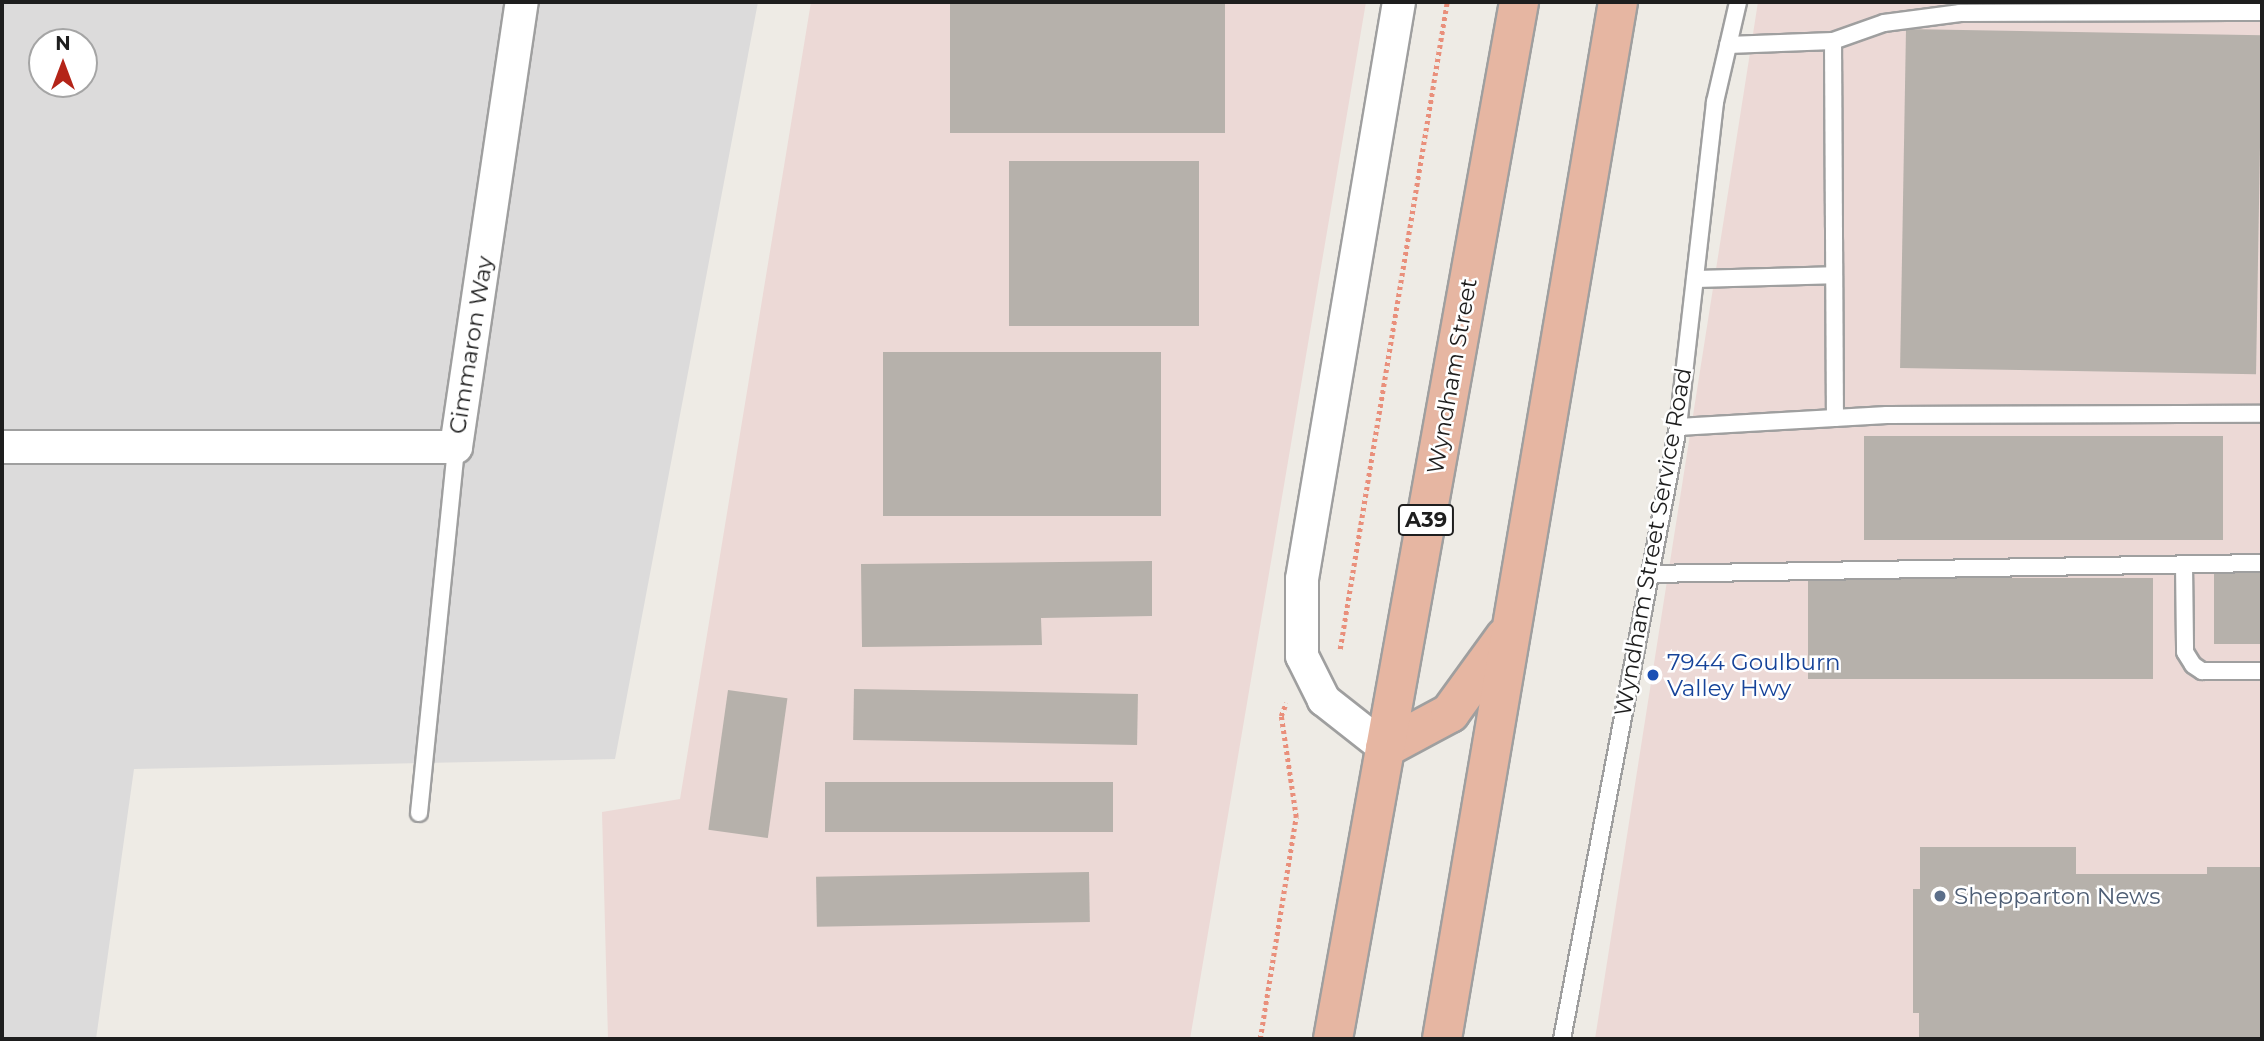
<!DOCTYPE html>
<html>
<head>
<meta charset="utf-8">
<style>
	body { margin:0 }
	#map { position:relative; width:2264px; height:1041px; overflow:hidden; background:#eeebe5; font-family:Montserrat,sans-serif }
	div>[style] { position:absolute }
	.residential>* { inset:0; background:#dcdbdb }
	.commercial>* { inset:0; background:#ecd9d6 }
	.building>* { inset:0; background:#b6b1ab; transform-origin:0 0 }
	.path>* { height:4.5px; margin-top:-2.25px; transform-origin:0; background:repeating-linear-gradient(90deg,#e98f7b 0 3.5px,transparent 0 7px) }
	.roads { filter:drop-shadow(2px 0 #9f9f9f) drop-shadow(-2px 0 #9f9f9f) drop-shadow(0 2px #9f9f9f) drop-shadow(0 -2px #9f9f9f) }
	.service>* { height:16px; margin:-8px; padding:0 8px; transform-origin:8px; border-radius:8px; background:#fff }
	.minor>* { height:32px; margin:-16px; padding:0 16px; transform-origin:16px; border-radius:16px; background:#fff }
	.trunk>* { height:38px; margin:-19px; padding:0 19px; transform-origin:19px; border-radius:19px; background:#e6b6a2 }
	.dots>* { width:19px; height:19px; translate:-50% -50%; box-sizing:border-box; border:4px solid #fff; border-radius:50% }
	span { translate:-50% -50%; white-space:nowrap; text-align:center; line-height:1.15; -webkit-text-stroke:5px #fff; paint-order:stroke }
	.shield-label span { padding:2px 5px; background:#fff; border:2px solid; border-radius:5px; -webkit-text-stroke-width:0 }
	.shield-label { font-size:21px; color:#1e1e1e; font-weight:700 }
	.street-label { font-size:23px; color:#1e1e1e }
	.transit-label { font-size:23px; color:#164399 }
	.left { translate:0 -50%; text-align:left }
	.service-label { font-size:23px; color:#4e5e75 }
	.frame { position:absolute; inset:0; border:4px solid #1e1e1e; pointer-events:none }
	.north { position:absolute; left:28px; top:28px; width:70px; height:70px; box-sizing:border-box; background:#fff; border:2px solid #a5a5a5; border-radius:50%; rotate:0deg; font-size:19px; font-weight:700; line-height:28px; text-align:center; color:#1e1e1e }
	.north::after { content:''; display:block; margin:auto; width:24px; height:32px; background:#b42418; clip-path:polygon(50% 0,100% 100%,50% 72%,0 100%) }
</style>
</head>
<body>
<div id="map">
	<div class="residential">
		<div style="clip-path:polygon(evenodd,2px 2px,758px 2px,615px 759px,134px 769px,96px 1039px,2px 1039px,2px 2px,42px 42px,84px 42px,84px 84px,42px 84px,42px 42px)"></div>
	</div>
	<div class="commercial">
		<div style="clip-path:polygon(811px 2px,1366px 2px,1190px 1039px,608px 1039px,602px 812px,680px 799px)"></div>
		<div style="clip-path:polygon(1758px 2px,2262px 2px,2262px 1039px,1595px 1039px)"></div>
	</div>
	<div class="building">
		<div style="left:950px;top:2px;width:275px;height:131px"></div>
		<div style="left:1906px;top:29px;width:356px;height:339px;rotate:1deg"></div>
		<div style="left:1009px;top:161px;width:190px;height:165px"></div>
		<div style="left:1161px;top:352px;width:164px;height:278px;rotate:90deg"></div>
		<div style="left:2223px;top:436px;width:104px;height:359px;rotate:90deg"></div>
		<div style="clip-path:polygon(1152px 561px,1152px 616px,1041px 618px,1042px 645px,862px 647px,861px 564px)"></div>
		<div style="left:2214px;top:572px;width:48px;height:72px"></div>
		<div style="left:1808px;top:578px;width:345px;height:101px"></div>
		<div style="left:854px;top:689px;width:284px;height:51px;rotate:1deg"></div>
		<div style="left:728px;top:690px;width:60px;height:141px;rotate:8deg"></div>
		<div style="left:825px;top:782px;width:288px;height:50px"></div>
		<div style="clip-path:polygon(1920px 847px,2076px 847px,2076px 874px,2207px 874px,2207px 867px,2262px 867px,2262px 1039px,1919px 1039px,1919px 1013px,1913px 1013px,1913px 889px,1920px 889px)"></div>
		<div style="left:1089px;top:872px;width:50px;height:273px;rotate:89deg"></div>
	</div>
	<div class="path">
		<div style="left:1340px;top:649px;width:656px;rotate:-80.61deg"></div>
		<div style="left:1260px;top:1039px;width:225px;rotate:-80.8deg"></div>
		<div style="left:1296px;top:817px;width:102px;rotate:-98.4deg"></div>
		<div style="left:1281px;top:716px;width:14px;rotate:-69deg"></div>
	</div>
	<div class="roads">
		<div class="service">
			<div style="left:1833px;top:41px;width:377px;rotate:89.7deg"></div>
			<div style="left:1728px;top:45px;width:105px;rotate:-2.2deg"></div>
			<div style="left:1833px;top:41px;width:54px;rotate:-19.4deg"></div>
			<div style="left:1884px;top:23px;width:77px;rotate:-7.5deg"></div>
			<div style="left:1960px;top:13px;width:302px;rotate:-0.2deg"></div>
			<div style="left:1695px;top:279px;width:139px;rotate:-1.6deg"></div>
			<div style="left:1678px;top:427px;width:209px;rotate:-3.3deg"></div>
			<div style="left:1887px;top:415px;width:375px;rotate:-0.2deg"></div>
			<div style="left:2184px;top:564px;width:88px;rotate:89.3deg"></div>
			<div style="left:2185px;top:652px;width:15px;rotate:58deg"></div>
			<div style="left:2193px;top:665px;width:11px;rotate:34deg"></div>
			<div style="left:2202px;top:671px;width:60px"></div>
			<div style="left:1649px;top:574px;width:613px;rotate:-1.03deg"></div>
			<div style="left:419px;top:813px;width:368px;rotate:-84.2deg"></div>
			<div style="left:1562px;top:1039px;width:623px;rotate:-79.27deg"></div>
			<div style="left:1678px;top:427px;width:327px;rotate:-83.5deg"></div>
			<div style="left:1715px;top:102px;width:103px;rotate:-77deg"></div>
		</div>
		<div class="minor">
			<div style="left:2px;top:447px;width:454px"></div>
			<div style="left:456px;top:447px;width:450px;rotate:-81.6deg"></div>
			<div style="left:1385px;top:748px;width:78px;rotate:-141.8deg"></div>
			<div style="left:1324px;top:700px;width:49px;rotate:-116.6deg"></div>
			<div style="left:1302px;top:656px;width:77px;rotate:-90deg"></div>
			<div style="left:1302px;top:579px;width:585px;rotate:-80.46deg"></div>
		</div>
		<div class="trunk">
			<div style="left:1385px;top:748px;width:74px;rotate:-28.3deg"></div>
			<div style="left:1450px;top:713px;width:94px;rotate:-54.1deg"></div>
			<div style="left:1333px;top:1039px;width:1054px;rotate:-79.83deg"></div>
			<div style="left:1442px;top:1039px;width:1052px;rotate:-80.37deg"></div>
		</div>
	</div>
	<div class="dots">
		<div style="left:1653px;top:675px;background:#1a4fb4"></div>
		<div style="left:1940px;top:896px;background:#5c6f8a"></div>
	</div>
	<div class="shield-label">
		<span style="left:1426px;top:520px">A39</span>
	</div>
	<div class="street-label">
		<span style="left:471px;top:345px;rotate:-81deg">Cimmaron Way</span>
		<span style="left:1452px;top:376px;rotate:-80deg">Wyndham Street</span>
		<span style="left:1653px;top:542px;rotate:-80deg">Wyndham Street Service Road</span>
	</div>
	<div class="transit-label">
		<span class="left" style="left:1667px;top:675px">7944 Goulburn<br>Valley Hwy</span>
	</div>
	<div class="service-label">
		<span class="left" style="left:1954px;top:896px">Shepparton News</span>
	</div>
	<div class="frame"></div>
	<div class="north">N</div>
</div>
</body>
</html>
